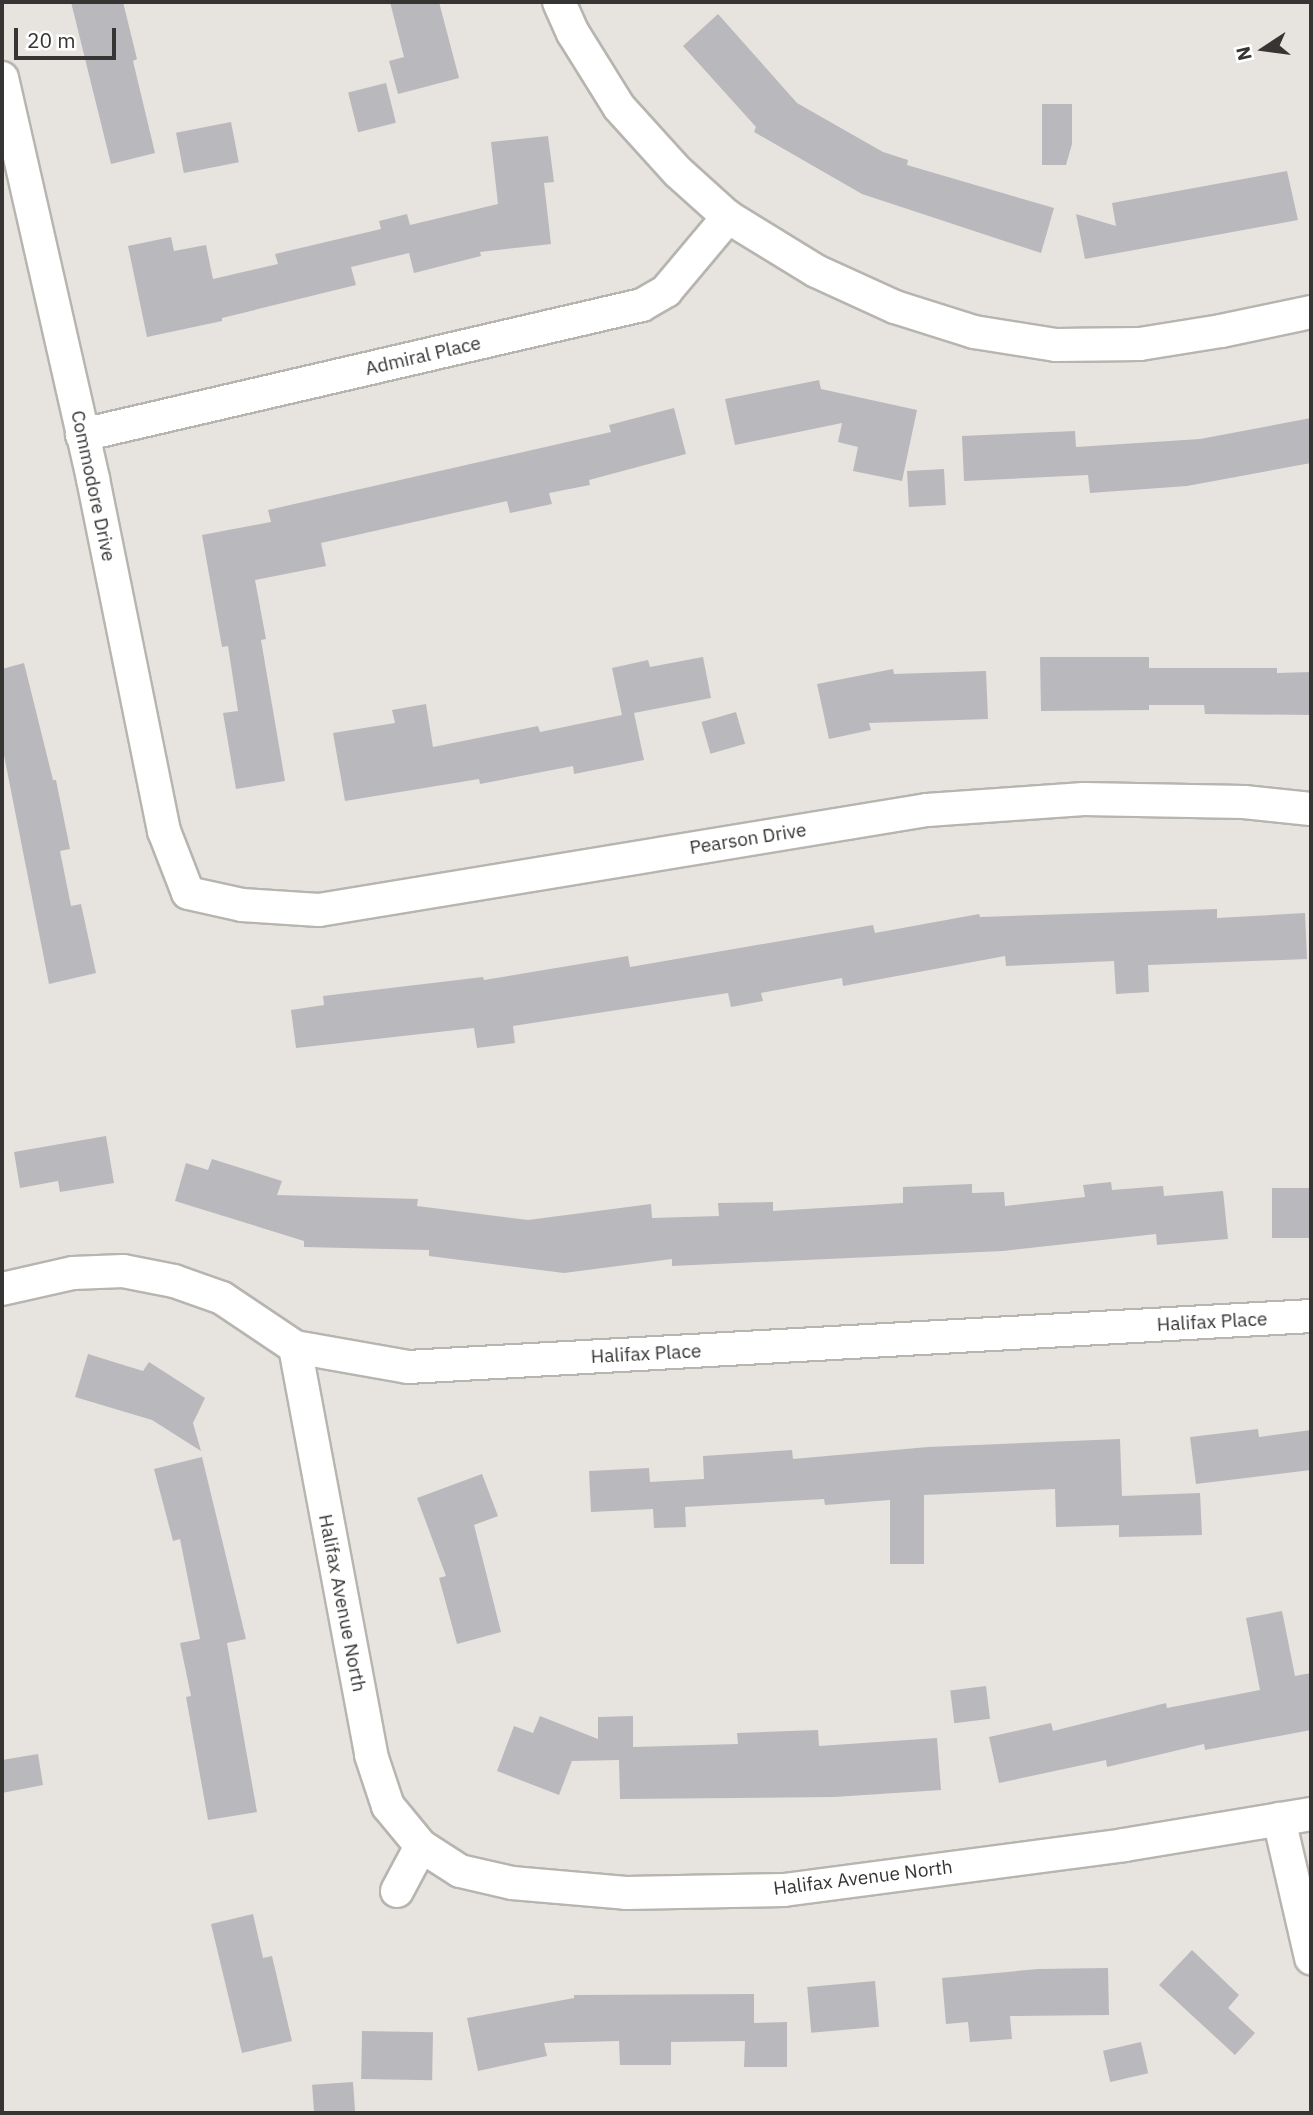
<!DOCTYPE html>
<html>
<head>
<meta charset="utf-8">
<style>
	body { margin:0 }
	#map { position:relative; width:1313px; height:2115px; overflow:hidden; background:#e7e4df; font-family:"IBM Plex Sans",sans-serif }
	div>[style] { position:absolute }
	.building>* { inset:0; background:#b9b8bd; transform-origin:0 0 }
	.roads { filter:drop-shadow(2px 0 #b7b5b0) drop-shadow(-2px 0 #b7b5b0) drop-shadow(0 2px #b7b5b0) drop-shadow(0 -2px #b7b5b0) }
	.street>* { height:32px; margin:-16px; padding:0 16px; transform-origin:16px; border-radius:16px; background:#fff }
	span { translate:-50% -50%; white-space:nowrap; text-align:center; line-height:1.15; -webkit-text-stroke:7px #fff; paint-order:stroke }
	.street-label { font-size:19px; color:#363533 }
	.frame { position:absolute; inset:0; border:4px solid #363533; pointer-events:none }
	.north { position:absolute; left:1229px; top:14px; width:70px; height:70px; -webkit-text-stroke:5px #fff; paint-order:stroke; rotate:257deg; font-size:19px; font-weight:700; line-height:28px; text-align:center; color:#363533 }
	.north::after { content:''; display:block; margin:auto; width:24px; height:32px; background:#363533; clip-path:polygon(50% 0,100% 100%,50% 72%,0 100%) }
	.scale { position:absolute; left:14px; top:28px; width:102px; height:32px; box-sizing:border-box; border:4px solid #363533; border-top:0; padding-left:9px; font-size:21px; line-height:24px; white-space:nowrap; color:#363533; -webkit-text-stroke:5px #fff; paint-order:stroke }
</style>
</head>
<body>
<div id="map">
	<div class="building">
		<div style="clip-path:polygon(71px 2px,123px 2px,137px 59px,133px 61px,155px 153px,111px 164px)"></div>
		<div style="clip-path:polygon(390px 2px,439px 2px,459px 78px,398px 94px,389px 61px,404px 57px)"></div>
		<div style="clip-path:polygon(718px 14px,797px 103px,883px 152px,908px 160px,907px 165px,1054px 208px,1041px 253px,862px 194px,754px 132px,756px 127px,683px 46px)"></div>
		<div style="left:386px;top:83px;width:41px;height:39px;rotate:76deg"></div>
		<div style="clip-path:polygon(1042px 104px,1072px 104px,1072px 144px,1066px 165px,1042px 165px)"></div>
		<div style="left:231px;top:122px;width:41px;height:56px;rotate:79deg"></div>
		<div style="clip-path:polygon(548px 136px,554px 182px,544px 183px,551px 244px,480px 252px,481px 256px,414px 273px,409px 253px,351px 267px,356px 285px,222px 318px,222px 321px,147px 337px,128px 246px,171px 237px,174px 251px,206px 245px,213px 279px,278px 264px,275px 254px,381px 229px,379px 221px,407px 214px,410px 225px,498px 204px,491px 142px)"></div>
		<div style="clip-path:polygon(1287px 171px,1298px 220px,1085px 259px,1076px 214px,1116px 226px,1112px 203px)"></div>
		<div style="clip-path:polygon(819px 380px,821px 389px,917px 410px,902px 481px,853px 471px,858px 447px,838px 442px,842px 423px,735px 445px,725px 399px)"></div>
		<div style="clip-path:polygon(674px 408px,686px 454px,589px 480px,590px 485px,549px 493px,552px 504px,510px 513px,507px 501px,321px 543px,326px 566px,255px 580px,266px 639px,261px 640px,285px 781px,236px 789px,223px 713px,238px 711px,228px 646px,222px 647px,202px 535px,271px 522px,268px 510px,611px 432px,609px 425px)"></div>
		<div style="clip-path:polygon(1311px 418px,1311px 463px,1187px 486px,1090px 493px,1088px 475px,964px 481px,962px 436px,1075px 431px,1076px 447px,1200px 439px)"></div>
		<div style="left:944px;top:469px;width:36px;height:37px;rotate:87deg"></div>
		<div style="clip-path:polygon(703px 657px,711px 698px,634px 713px,644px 760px,574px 774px,573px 766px,480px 784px,479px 779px,345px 801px,333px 733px,395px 723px,392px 710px,426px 704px,433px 747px,538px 726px,540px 732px,622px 715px,612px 668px,648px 660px,650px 667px)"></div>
		<div style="clip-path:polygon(1040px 657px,1149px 657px,1149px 668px,1277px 668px,1277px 673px,1311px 672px,1311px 715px,1205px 714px,1204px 705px,1149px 705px,1149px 710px,1041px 711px)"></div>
		<div style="clip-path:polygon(24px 663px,53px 780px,56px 780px,70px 849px,60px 851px,71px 906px,81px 904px,96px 973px,49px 984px,2px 745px,2px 669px)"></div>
		<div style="clip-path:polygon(893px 669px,894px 674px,986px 671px,988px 719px,869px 723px,871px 730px,829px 739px,817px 684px)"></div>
		<div style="left:736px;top:712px;width:33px;height:36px;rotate:74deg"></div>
		<div style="clip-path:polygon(1217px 909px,1217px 918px,1305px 913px,1307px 959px,1148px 965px,1149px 992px,1116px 994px,1114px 961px,1006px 966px,1005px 956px,843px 986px,842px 978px,761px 993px,763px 1001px,731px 1007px,728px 993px,513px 1026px,515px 1043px,477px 1048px,474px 1028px,296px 1048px,291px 1010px,324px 1005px,323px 996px,483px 977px,484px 980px,628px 956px,630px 967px,873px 925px,875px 933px,979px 914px,980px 917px)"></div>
		<div style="clip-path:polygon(106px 1136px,114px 1183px,60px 1192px,58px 1181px,20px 1188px,14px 1152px)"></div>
		<div style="clip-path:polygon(212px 1159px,282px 1181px,277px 1195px,418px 1199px,417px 1206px,528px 1220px,651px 1204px,652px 1218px,719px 1216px,718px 1203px,773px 1202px,773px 1211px,903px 1203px,903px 1187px,972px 1184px,972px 1193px,1004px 1192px,1005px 1206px,1085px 1197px,1083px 1185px,1111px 1182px,1112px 1190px,1163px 1186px,1164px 1196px,1223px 1191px,1228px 1239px,1157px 1245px,1156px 1234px,1003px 1251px,672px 1266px,672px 1259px,564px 1273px,429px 1256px,429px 1250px,304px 1247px,304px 1241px,175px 1201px,186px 1163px,208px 1170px)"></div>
		<div style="left:1311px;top:1188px;width:50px;height:39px;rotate:90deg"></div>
		<div style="clip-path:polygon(88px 1354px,143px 1371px,149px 1362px,205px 1398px,193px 1423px,201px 1451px,152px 1420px,75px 1397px)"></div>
		<div style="clip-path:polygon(1258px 1429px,1259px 1437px,1311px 1430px,1311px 1470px,1196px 1484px,1190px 1437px)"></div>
		<div style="clip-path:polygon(1120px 1439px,1122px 1496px,1200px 1493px,1202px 1535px,1119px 1537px,1119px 1525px,1056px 1527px,1055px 1489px,924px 1495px,924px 1564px,890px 1564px,890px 1500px,825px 1505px,824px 1499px,685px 1507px,686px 1527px,654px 1528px,653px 1509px,591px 1512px,589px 1471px,649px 1468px,650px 1482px,704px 1479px,703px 1456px,792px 1450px,793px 1459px,928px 1447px)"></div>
		<div style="clip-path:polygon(202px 1457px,246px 1639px,227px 1643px,257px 1812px,208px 1820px,186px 1697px,191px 1696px,180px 1643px,200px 1639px,180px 1539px,173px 1541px,154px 1469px)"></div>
		<div style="clip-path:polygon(482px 1474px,498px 1516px,474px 1525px,501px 1632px,457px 1644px,439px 1578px,446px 1576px,417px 1498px)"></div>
		<div style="clip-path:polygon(1282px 1611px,1295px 1676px,1311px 1673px,1311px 1730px,1205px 1750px,1204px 1744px,1107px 1767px,1106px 1760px,999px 1783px,989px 1737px,1051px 1723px,1053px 1731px,1166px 1703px,1167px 1708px,1260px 1690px,1246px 1618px)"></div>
		<div style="left:986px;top:1686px;width:33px;height:36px;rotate:83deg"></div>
		<div style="clip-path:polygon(540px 1716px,598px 1739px,598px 1717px,633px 1716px,633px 1747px,738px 1744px,737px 1733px,818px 1730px,819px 1746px,937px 1738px,941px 1790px,834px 1797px,620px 1799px,619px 1760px,572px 1761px,559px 1795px,497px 1771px,514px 1726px,533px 1733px)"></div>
		<div style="clip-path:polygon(38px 1754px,43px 1785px,2px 1793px,2px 1760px)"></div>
		<div style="clip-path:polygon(253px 1914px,263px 1958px,272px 1956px,292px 2041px,242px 2053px,211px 1924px)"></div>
		<div style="clip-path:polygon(1192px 1950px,1239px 1995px,1228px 2008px,1255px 2033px,1235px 2055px,1159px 1985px)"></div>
		<div style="clip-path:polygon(1108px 1968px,1109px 2015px,1010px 2016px,1012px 2039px,970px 2042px,968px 2022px,946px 2024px,942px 1978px,1038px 1969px)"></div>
		<div style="left:875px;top:1981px;width:46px;height:68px;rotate:85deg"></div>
		<div style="clip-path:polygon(754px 1994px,754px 2023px,787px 2022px,787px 2067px,744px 2067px,745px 2041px,671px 2042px,671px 2065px,620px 2065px,619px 2041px,544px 2043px,547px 2056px,478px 2071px,467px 2018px,574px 1998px,574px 1995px)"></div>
		<div style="left:362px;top:2031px;width:71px;height:48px;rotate:1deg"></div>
		<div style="left:1141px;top:2042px;width:32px;height:39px;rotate:77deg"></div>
		<div style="left:353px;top:2082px;width:31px;height:41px;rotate:86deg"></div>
	</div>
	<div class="roads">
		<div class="street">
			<div style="left:559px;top:2px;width:34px;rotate:66deg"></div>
			<div style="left:573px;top:33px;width:87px;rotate:58.1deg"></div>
			<div style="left:619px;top:107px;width:88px;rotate:47.8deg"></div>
			<div style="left:678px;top:172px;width:67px;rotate:42deg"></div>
			<div style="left:728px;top:217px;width:103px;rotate:31.5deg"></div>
			<div style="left:816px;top:271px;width:87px;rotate:24.5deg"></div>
			<div style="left:895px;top:307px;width:83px;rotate:17.6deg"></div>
			<div style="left:974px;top:332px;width:83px;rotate:9deg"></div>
			<div style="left:1056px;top:345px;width:84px;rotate:-0.7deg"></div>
			<div style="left:1140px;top:344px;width:82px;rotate:-9.1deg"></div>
			<div style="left:1221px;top:331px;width:92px;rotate:-11.9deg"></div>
			<div style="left:2px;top:78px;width:411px;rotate:77.2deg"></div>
			<div style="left:93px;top:479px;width:359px;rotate:78.6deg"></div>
			<div style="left:164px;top:831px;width:66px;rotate:68.8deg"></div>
			<div style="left:188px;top:893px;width:55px;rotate:12.5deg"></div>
			<div style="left:242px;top:905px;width:77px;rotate:3.7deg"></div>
			<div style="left:319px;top:910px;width:616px;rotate:-9.34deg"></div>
			<div style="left:927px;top:810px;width:157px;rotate:-4deg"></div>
			<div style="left:1084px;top:799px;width:160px;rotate:1.1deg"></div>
			<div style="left:1244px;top:802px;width:67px;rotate:6deg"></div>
			<div style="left:82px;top:435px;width:575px;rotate:-13.07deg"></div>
			<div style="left:642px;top:305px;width:28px;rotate:-30deg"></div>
			<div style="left:666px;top:291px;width:97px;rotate:-50deg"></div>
			<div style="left:2px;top:1289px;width:73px;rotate:-12.7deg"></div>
			<div style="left:73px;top:1273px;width:50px;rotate:-2.3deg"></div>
			<div style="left:123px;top:1271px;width:52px;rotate:11.1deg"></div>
			<div style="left:174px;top:1281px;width:51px;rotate:19.5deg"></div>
			<div style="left:222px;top:1298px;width:88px;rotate:33.9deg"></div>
			<div style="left:295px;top:1347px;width:115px;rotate:10deg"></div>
			<div style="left:408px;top:1367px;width:904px;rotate:-3.23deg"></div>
			<div style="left:295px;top:1347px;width:415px;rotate:79.4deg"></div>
			<div style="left:371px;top:1755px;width:54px;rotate:71.6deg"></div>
			<div style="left:388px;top:1806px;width:52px;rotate:50.5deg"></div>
			<div style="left:421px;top:1846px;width:46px;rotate:32.7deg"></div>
			<div style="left:460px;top:1871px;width:53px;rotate:13deg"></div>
			<div style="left:512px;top:1883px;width:114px;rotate:5deg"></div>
			<div style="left:626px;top:1893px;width:158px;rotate:-1.1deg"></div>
			<div style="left:784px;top:1890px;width:343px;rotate:-7.5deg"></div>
			<div style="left:1124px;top:1845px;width:190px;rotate:-9.4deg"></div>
			<div style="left:1279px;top:1819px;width:143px;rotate:77deg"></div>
			<div style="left:397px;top:1891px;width:51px;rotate:-61.9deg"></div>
		</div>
	</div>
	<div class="street-label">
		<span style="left:423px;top:356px;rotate:-13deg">Admiral Place</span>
		<span style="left:93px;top:486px;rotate:78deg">Commodore Drive</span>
		<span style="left:748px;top:839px;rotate:-9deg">Pearson Drive</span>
		<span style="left:1212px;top:1322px;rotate:-3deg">Halifax Place</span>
		<span style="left:646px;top:1354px;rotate:-3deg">Halifax Place</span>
		<span style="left:342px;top:1603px;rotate:79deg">Halifax Avenue North</span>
		<span style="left:863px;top:1878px;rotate:-7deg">Halifax Avenue North</span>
	</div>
	<div class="frame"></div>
	<div class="north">N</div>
	<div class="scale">20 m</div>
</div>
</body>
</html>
